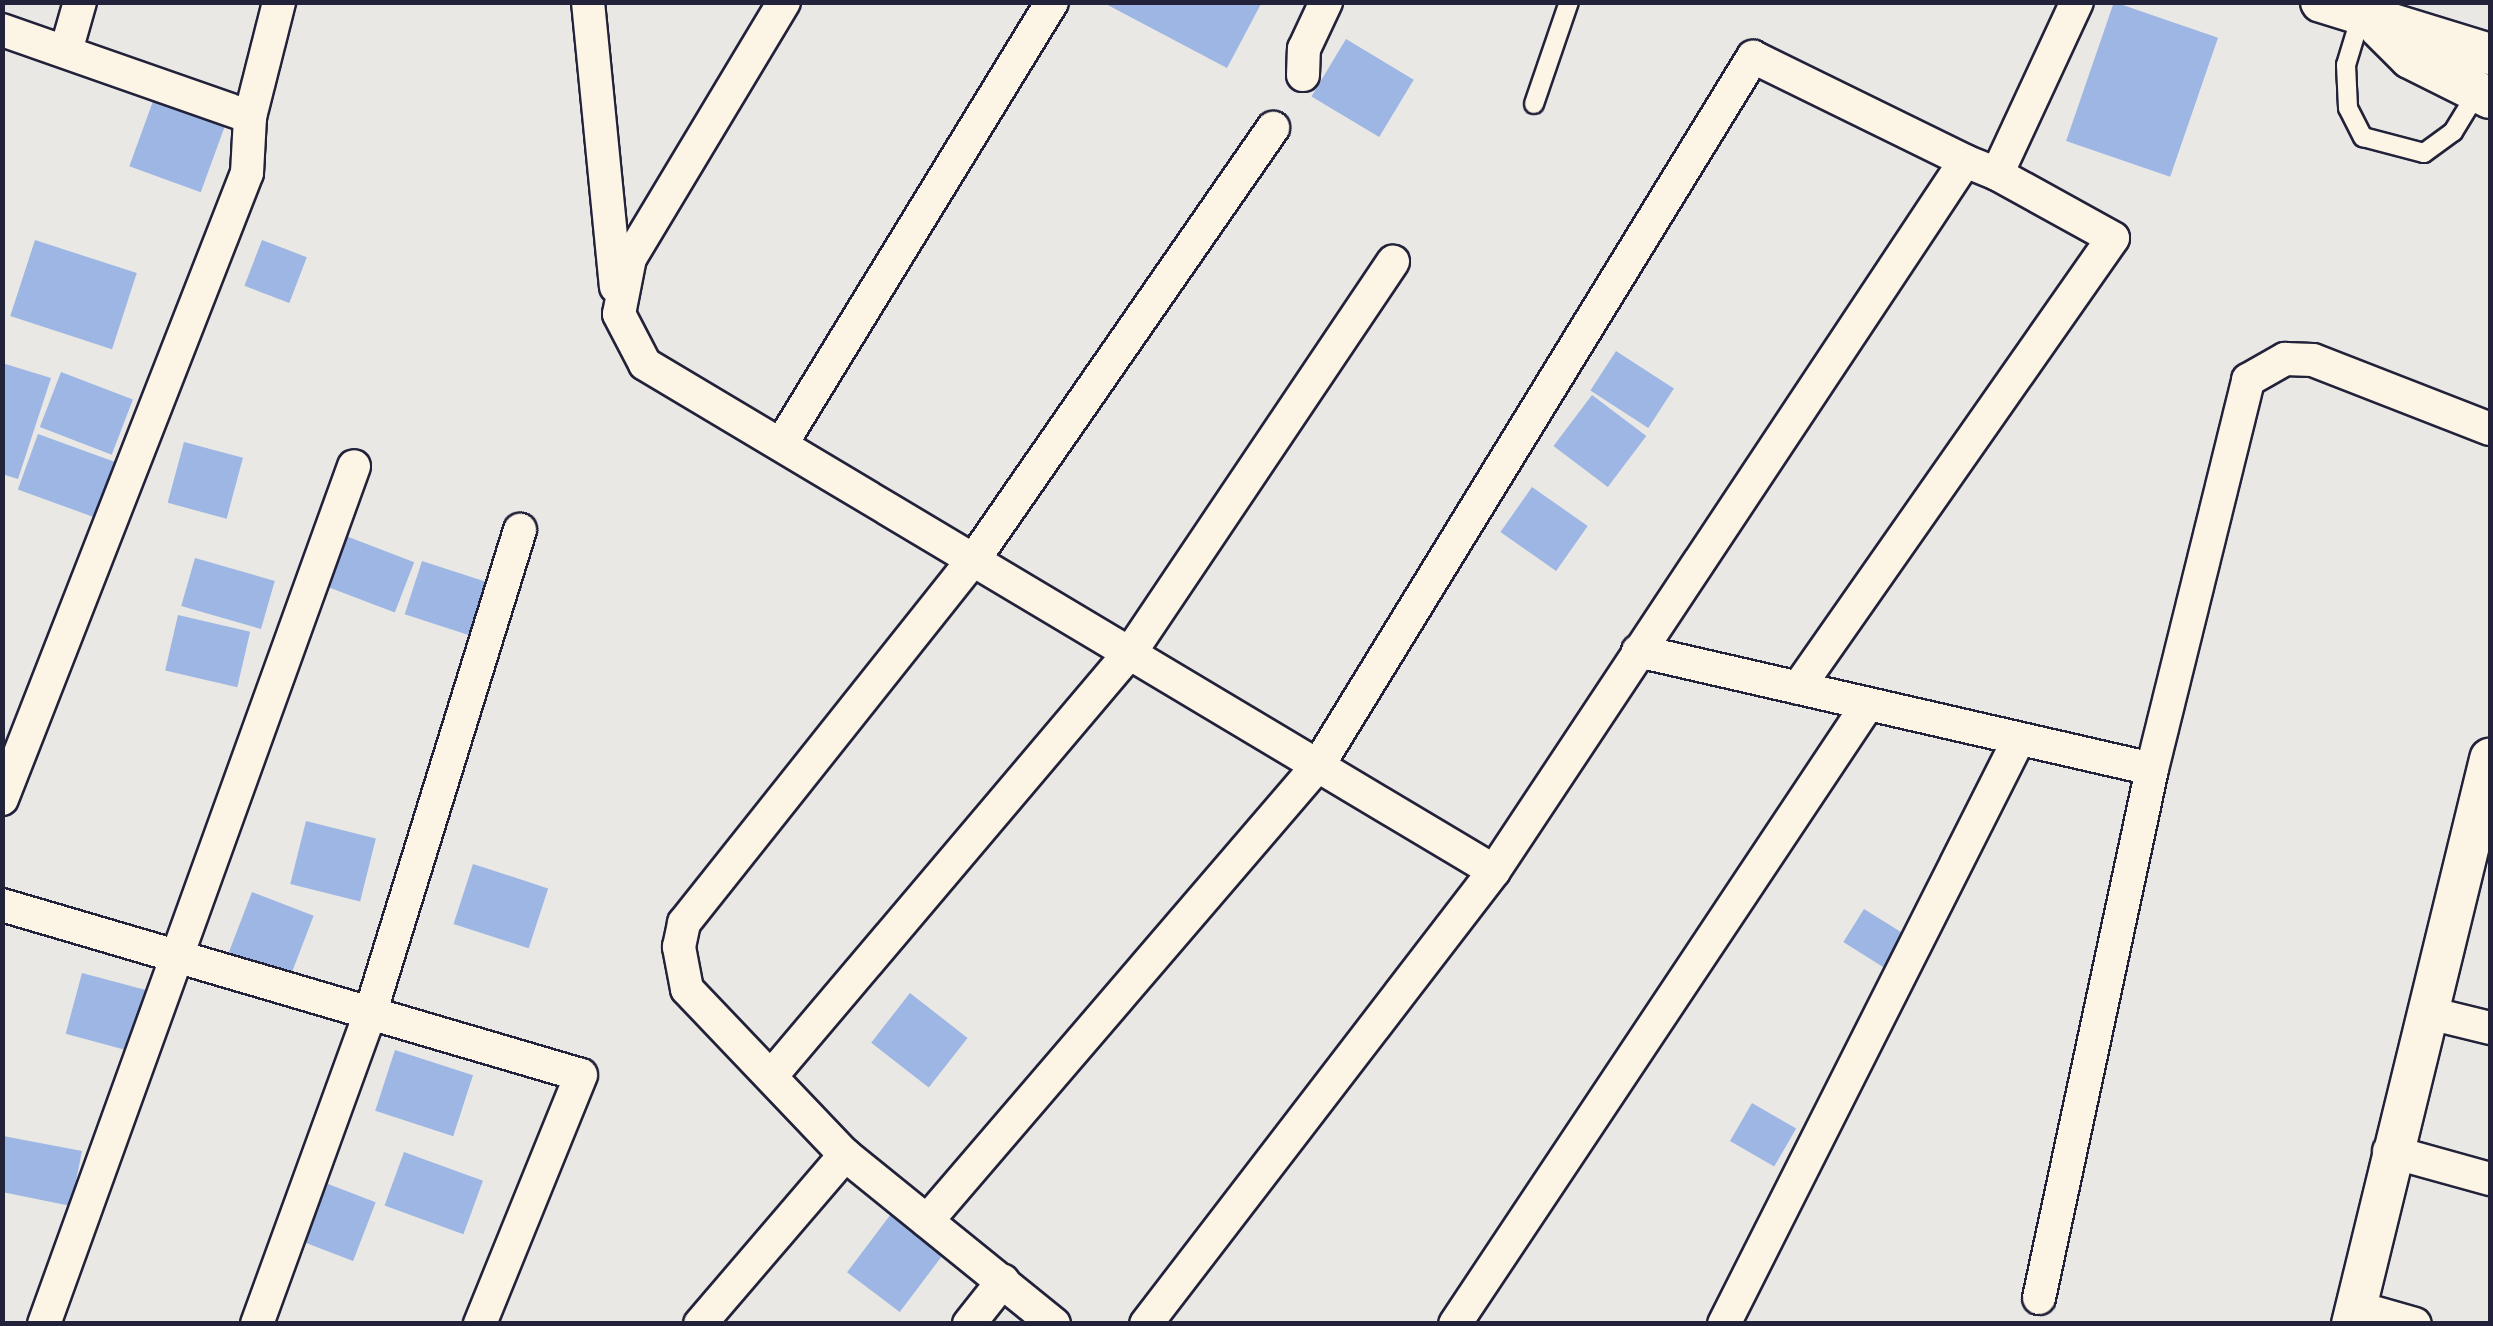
<!DOCTYPE html>
<html>
<head>
<meta charset="utf-8">
<style>
	body { margin:0 }
	#map { position:relative; width:2493px; height:1326px; overflow:hidden; background:#e9e8e5; font-family:Sriracha,sans-serif }
	div>[style] { position:absolute }
	.building>* { inset:0; background:#9db6e3; transform-origin:0 0 }
	.roads { filter:drop-shadow(2px 0 #22223b) drop-shadow(-2px 0 #22223b) drop-shadow(0 2px #22223b) drop-shadow(0 -2px #22223b) }
	.service>* { height:18px; margin:-9px; padding:0 9px; transform-origin:9px; border-radius:9px; background:#fcf5e5 }
	.minor>* { height:32px; margin:-16px; padding:0 16px; transform-origin:16px; border-radius:16px; background:#fcf5e5 }
	.tertiary>* { height:40px; margin:-20px; padding:0 20px; transform-origin:20px; border-radius:20px; background:#fcf5e5 }
	span { translate:-50% -50%; white-space:nowrap; text-align:center; line-height:1.15; -webkit-text-stroke:8px #fcf5e5; paint-order:stroke }
	.frame { position:absolute; inset:0; border:5px solid #22223b; pointer-events:none }
</style>
</head>
<body>
<div id="map">
	<div class="building">
		<div style="clip-path:polygon(1102px 2px,1262px 2px,1227px 68px)"></div>
		<div style="left:2114px;top:2px;width:110px;height:147px;rotate:19deg"></div>
		<div style="left:1346px;top:39px;width:79px;height:67px;rotate:31deg"></div>
		<div style="left:156px;top:93px;width:76px;height:78px;rotate:20deg"></div>
		<div style="left:35px;top:240px;width:107px;height:80px;rotate:18deg"></div>
		<div style="left:262px;top:240px;width:48px;height:49px;rotate:21deg"></div>
		<div style="left:1616px;top:351px;width:69px;height:47px;rotate:33deg"></div>
		<div style="clip-path:polygon(2px 363px,51px 378px,18px 479px,2px 474px)"></div>
		<div style="left:61px;top:372px;width:77px;height:59px;rotate:21deg"></div>
		<div style="left:1592px;top:395px;width:68px;height:64px;rotate:37deg"></div>
		<div style="left:38px;top:434px;width:82px;height:59px;rotate:20deg"></div>
		<div style="left:184px;top:442px;width:61px;height:63px;rotate:15deg"></div>
		<div style="left:1532px;top:487px;width:68px;height:55px;rotate:35deg"></div>
		<div style="left:346px;top:536px;width:73px;height:54px;rotate:21deg"></div>
		<div style="left:195px;top:558px;width:83px;height:50px;rotate:16deg"></div>
		<div style="left:422px;top:561px;width:72px;height:56px;rotate:18deg"></div>
		<div style="left:178px;top:615px;width:74px;height:57px;rotate:13deg"></div>
		<div style="left:306px;top:821px;width:72px;height:65px;rotate:14deg"></div>
		<div style="left:473px;top:864px;width:79px;height:63px;rotate:18deg"></div>
		<div style="left:252px;top:892px;width:66px;height:67px;rotate:21deg"></div>
		<div style="left:1864px;top:909px;width:52px;height:39px;rotate:32deg"></div>
		<div style="left:82px;top:973px;width:67px;height:63px;rotate:15deg"></div>
		<div style="left:910px;top:993px;width:73px;height:63px;rotate:38deg"></div>
		<div style="left:395px;top:1050px;width:82px;height:64px;rotate:18deg"></div>
		<div style="left:1752px;top:1103px;width:51px;height:44px;rotate:30deg"></div>
		<div style="clip-path:polygon(3px 1136px,82px 1151px,71px 1206px,2px 1192px)"></div>
		<div style="left:404px;top:1152px;width:84px;height:57px;rotate:20deg"></div>
		<div style="left:315px;top:1179px;width:65px;height:63px;rotate:21deg"></div>
		<div style="left:894px;top:1210px;width:66px;height:78px;rotate:37deg"></div>
	</div>
	<div class="roads">
		<div class="service">
			<div style="left:2360px;top:19px;width:48px;rotate:106.9deg"></div>
			<div style="left:2346px;top:65px;width:43px;rotate:87.3deg"></div>
			<div style="left:2348px;top:108px;width:33px;rotate:63deg"></div>
			<div style="left:2363px;top:137px;width:63px;rotate:14.7deg"></div>
			<div style="left:2424px;top:153px;width:36px;rotate:-36deg"></div>
			<div style="left:2453px;top:132px;width:48px;rotate:-58.6deg"></div>
			<div style="left:1534px;top:104px;width:108px;rotate:-71.1deg"></div>
		</div>
		<div class="minor">
			<div style="left:588px;top:2px;width:286px;rotate:84.4deg"></div>
			<div style="left:784px;top:2px;width:299px;rotate:121deg"></div>
			<div style="left:630px;top:258px;width:57px;rotate:101.1deg"></div>
			<div style="left:619px;top:314px;width:56px;rotate:62.5deg"></div>
			<div style="left:645px;top:364px;width:989px;rotate:30.84deg"></div>
			<div style="left:2px;top:30px;width:263px;rotate:19.3deg"></div>
			<div style="left:66px;top:51px;width:51px;rotate:-74.1deg"></div>
			<div style="left:1303px;top:75px;width:26px;rotate:-88deg"></div>
			<div style="left:1304px;top:49px;width:52px;rotate:-64.9deg"></div>
			<div style="left:782px;top:443px;width:517px;rotate:-58.52deg"></div>
			<div style="left:1638px;top:651px;width:527px;rotate:12.93deg"></div>
			<div style="left:1798px;top:688px;width:549px;rotate:-55.01deg"></div>
			<div style="left:2113px;top:238px;width:132px;rotate:-151.1deg"></div>
			<div style="left:2px;top:799px;width:672px;rotate:-68.63deg"></div>
			<div style="left:247px;top:173px;width:56px;rotate:-86.9deg"></div>
			<div style="left:250px;top:117px;width:119px;rotate:-75.8deg"></div>
			<div style="left:2px;top:905px;width:603px;rotate:16.36deg"></div>
			<div style="left:581px;top:1075px;width:269px;rotate:112.1deg"></div>
			<div style="left:2425px;top:1012px;width:67px;rotate:13.8deg"></div>
			<div style="left:773px;top:1074px;width:556px;rotate:-49.75deg"></div>
			<div style="left:1132px;top:650px;width:468px;rotate:-56.1deg"></div>
			<div style="left:2389px;top:1151px;width:105px;rotate:15.5deg"></div>
			<div style="left:927px;top:1221px;width:602px;rotate:-49.38deg"></div>
			<div style="left:1319px;top:764px;width:830px;rotate:-58.46deg"></div>
			<div style="left:1753px;top:57px;width:236px;rotate:26.1deg"></div>
			<div style="left:2039px;top:1298px;width:541px;rotate:-77.94deg"></div>
			<div style="left:2152px;top:769px;width:401px;rotate:-76.1deg"></div>
			<div style="left:2248px;top:380px;width:43px;rotate:-29.6deg"></div>
			<div style="left:2285px;top:359px;width:28px;rotate:2deg"></div>
			<div style="left:2313px;top:360px;width:190px;rotate:21.3deg"></div>
			<div style="left:2355px;top:1307px;width:62px;rotate:15.8deg"></div>
			<div style="left:44px;top:1324px;width:912px;rotate:-70.13deg"></div>
			<div style="left:257px;top:1324px;width:330px;rotate:-70deg"></div>
			<div style="left:370px;top:1014px;width:507px;rotate:-72.78deg"></div>
			<div style="left:700px;top:1324px;width:223px;rotate:-49.4deg"></div>
			<div style="left:969px;top:1324px;width:55px;rotate:-51.7deg"></div>
			<div style="left:1054px;top:1324px;width:269px;rotate:-141deg"></div>
			<div style="left:845px;top:1155px;width:229px;rotate:-133.6deg"></div>
			<div style="left:687px;top:989px;width:43px;rotate:-100.8deg"></div>
			<div style="left:679px;top:947px;width:25px;rotate:-78deg"></div>
			<div style="left:684px;top:923px;width:470px;rotate:-51.5deg"></div>
			<div style="left:977px;top:555px;width:520px;rotate:-55.27deg"></div>
			<div style="left:1146px;top:1324px;width:571px;rotate:-52.47deg"></div>
			<div style="left:1494px;top:871px;width:852px;rotate:-56.44deg"></div>
			<div style="left:1965px;top:161px;width:35px;rotate:22deg"></div>
			<div style="left:1997px;top:174px;width:190px;rotate:-65.1deg"></div>
			<div style="left:1455px;top:1324px;width:745px;rotate:-56.33deg"></div>
			<div style="left:1724px;top:1324px;width:655px;rotate:-63.24deg"></div>
		</div>
		<div class="tertiary">
			<div style="left:2321px;top:2px;width:177px;rotate:17.1deg"></div>
			<div style="left:2379px;top:27px;width:44px;rotate:45deg"></div>
			<div style="left:2410px;top:58px;width:89px;rotate:26.6deg"></div>
			<div style="left:2352px;top:1324px;width:582px;rotate:-76.27deg"></div>
		</div>
	</div>
	<div class="frame"></div>
</div>
</body>
</html>
